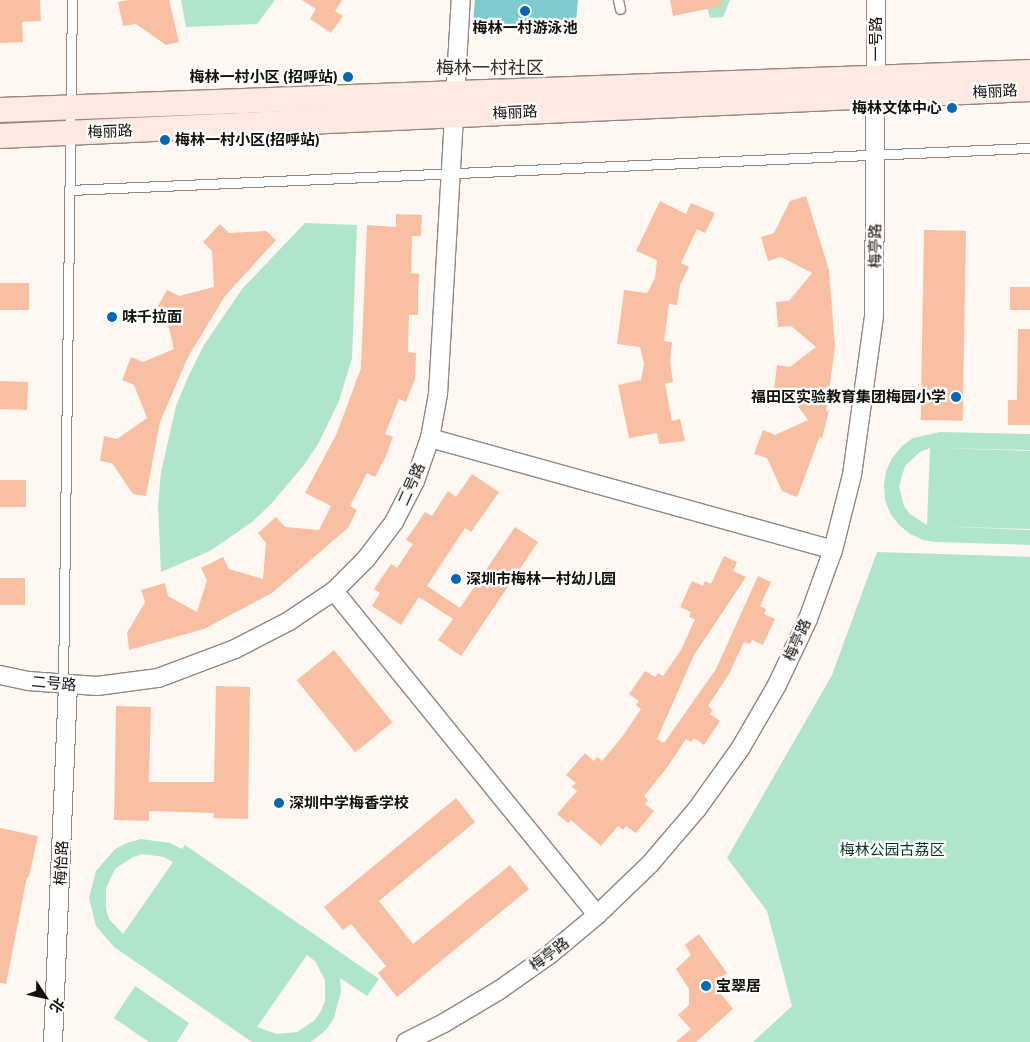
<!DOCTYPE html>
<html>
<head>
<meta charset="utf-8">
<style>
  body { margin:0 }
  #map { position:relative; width:1030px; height:1042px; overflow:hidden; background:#fff8f2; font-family:"Public Sans","Noto Sans SC",sans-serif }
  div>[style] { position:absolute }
  .green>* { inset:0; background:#afe5c8 }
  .water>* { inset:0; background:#7dcacf }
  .building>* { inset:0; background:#f8bfa2; transform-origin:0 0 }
  .roads { filter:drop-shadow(1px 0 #91877e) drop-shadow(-1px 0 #91877e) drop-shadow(0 1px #91877e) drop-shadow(0 -1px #91877e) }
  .lane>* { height:9px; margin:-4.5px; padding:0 4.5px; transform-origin:4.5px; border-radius:4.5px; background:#fff }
  .street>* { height:18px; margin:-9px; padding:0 9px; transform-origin:9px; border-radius:9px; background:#fff }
  .secondary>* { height:24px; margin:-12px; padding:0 12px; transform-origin:12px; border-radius:12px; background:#feeae3 }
  .dots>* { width:14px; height:14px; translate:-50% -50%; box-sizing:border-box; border:2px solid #fff; border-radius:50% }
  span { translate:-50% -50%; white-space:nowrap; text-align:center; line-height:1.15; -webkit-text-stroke:4.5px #fff; paint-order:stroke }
  .poi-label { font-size:15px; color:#13100c; font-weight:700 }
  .right { translate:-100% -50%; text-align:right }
  .left { translate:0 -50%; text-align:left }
  .street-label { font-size:15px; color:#13100c }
  .park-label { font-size:15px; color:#043722 }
  .quarter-label { font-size:18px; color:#332b23 }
  .north { position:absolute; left:20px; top:972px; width:50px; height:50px; -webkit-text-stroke:4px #fff; paint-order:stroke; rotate:125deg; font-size:14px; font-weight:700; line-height:20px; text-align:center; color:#13100c }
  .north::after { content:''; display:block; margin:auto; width:18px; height:22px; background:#13100c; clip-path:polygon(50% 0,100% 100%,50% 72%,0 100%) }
</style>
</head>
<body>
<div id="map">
  <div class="green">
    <div style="clip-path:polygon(181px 0,275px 0,257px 24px,186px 27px)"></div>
    <div style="clip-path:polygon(705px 0,730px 0,723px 17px,710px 18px)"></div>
    <div style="clip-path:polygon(305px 223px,357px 225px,352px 358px,339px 401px,318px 444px,304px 465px,271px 504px,252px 522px,210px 551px,161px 572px,158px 505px,161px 472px,176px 406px,189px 375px,204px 345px,242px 289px)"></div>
    <div style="clip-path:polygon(evenodd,940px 432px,1030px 434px,1030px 450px,935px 448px,1030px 451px,1030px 529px,933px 526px,1030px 530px,1030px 545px,936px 542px,923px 540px,910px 534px,899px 525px,890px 513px,885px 500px,884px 485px,886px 471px,892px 458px,902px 446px,913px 438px,940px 432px,930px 448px,927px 525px,910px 514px,904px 506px,899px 486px,905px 466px,920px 452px,930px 448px)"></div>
    <div style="clip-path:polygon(877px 552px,1030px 557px,1030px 1042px,753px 1042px,792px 1006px,767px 911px,727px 858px,832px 675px)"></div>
    <div style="clip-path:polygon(evenodd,141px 839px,170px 843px,182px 849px,185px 845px,379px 979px,367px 996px,340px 978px,341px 991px,334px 1018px,326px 1030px,311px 1042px,253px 1042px,249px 1040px,114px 947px,96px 926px,89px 898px,96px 871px,115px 849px,127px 843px,141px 839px,143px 854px,164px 857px,173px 862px,123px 934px,109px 919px,106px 909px,106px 888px,115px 869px,133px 857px,143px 854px,141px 839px,307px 955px,315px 961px,325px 980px,325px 1001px,321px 1011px,315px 1020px,297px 1032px,277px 1034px,257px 1027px,307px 955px)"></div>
    <div style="clip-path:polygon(135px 986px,189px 1023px,177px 1042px,149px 1042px,114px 1018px)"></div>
  </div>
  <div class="water">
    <div style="clip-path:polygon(475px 0,578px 0,575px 30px,473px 22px)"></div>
  </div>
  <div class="building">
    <div style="clip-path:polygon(0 0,40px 0,41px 21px,22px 22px,23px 42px,0 43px)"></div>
    <div style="clip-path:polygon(129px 0,169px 0,179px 42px,166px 45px,136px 24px,123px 26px,118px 2px)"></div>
    <div style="clip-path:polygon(302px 0,342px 0,335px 11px,343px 16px,331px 33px,310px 19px,316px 9px)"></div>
    <div style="clip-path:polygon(670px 0,721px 0,722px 6px,673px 16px)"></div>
    <div style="clip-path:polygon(806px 196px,829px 270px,835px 347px,826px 412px,829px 410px,822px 439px,820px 436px,797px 497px,782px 491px,767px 458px,754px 454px,763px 430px,775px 435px,808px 420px,787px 391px,774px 390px,777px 365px,790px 367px,816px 347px,791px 326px,778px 327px,776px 302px,789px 301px,812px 273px,781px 257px,768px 261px,761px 237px,774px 233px,790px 201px)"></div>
    <div style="clip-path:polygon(660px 201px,686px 214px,691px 203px,715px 213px,705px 233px,697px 229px,681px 263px,689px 267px,680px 285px,677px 305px,669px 304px,664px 341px,672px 342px,670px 362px,673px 382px,665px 384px,672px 421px,680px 419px,685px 441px,659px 444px,657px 433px,629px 438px,618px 385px,641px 380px,644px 364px,640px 347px,617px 344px,624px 290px,647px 293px,655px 278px,657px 260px,636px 251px)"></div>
    <div style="clip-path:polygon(396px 214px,422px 215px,421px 236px,412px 236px,411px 273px,419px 274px,418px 294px,418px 315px,409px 315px,408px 352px,416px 353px,415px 379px,406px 402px,399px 399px,385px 434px,393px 437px,385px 458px,375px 477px,367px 473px,350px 506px,357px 510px,348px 528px,272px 593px,204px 629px,129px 650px,127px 633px,145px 602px,141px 590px,165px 583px,168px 596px,197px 612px,207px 580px,201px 568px,223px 557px,229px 569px,263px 579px,266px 543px,258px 533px,276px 517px,285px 527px,319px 530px,331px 506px,305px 493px,337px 433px,361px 368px,367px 225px,396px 227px)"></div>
    <div style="clip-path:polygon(220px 224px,229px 233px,266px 231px,276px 240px,225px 296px,188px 357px,160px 422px,146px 496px,133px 494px,112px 463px,100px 461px,104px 436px,117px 439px,147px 418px,134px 385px,122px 380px,131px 357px,143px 362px,174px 349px,166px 317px,155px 311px,167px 290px,179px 296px,214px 287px,212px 251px,203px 242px)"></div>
    <div style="left:924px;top:230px;width:42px;height:190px;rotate:1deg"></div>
    <div style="left:0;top:283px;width:29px;height:27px"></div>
    <div style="left:1010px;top:287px;width:20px;height:23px"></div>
    <div style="clip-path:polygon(1018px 329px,1030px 329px,1030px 425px,1008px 425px,1008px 400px,1017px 400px)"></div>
    <div style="left:0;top:381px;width:28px;height:28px;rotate:2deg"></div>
    <div style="clip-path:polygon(472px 474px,499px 492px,471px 532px,465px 528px,427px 586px,460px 608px,515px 527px,538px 542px,461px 656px,438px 640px,453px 619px,419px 597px,401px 625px,372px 606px,380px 593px,374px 589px,391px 564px,397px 568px,413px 544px,406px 540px,425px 512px,432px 516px,448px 491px,456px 497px)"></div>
    <div style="left:0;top:480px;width:26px;height:27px"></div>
    <div style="clip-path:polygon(724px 556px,737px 562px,733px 571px,746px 577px,694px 655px,657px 739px,664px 743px,716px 669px,758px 576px,771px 582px,760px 606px,766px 609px,764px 614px,775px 619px,763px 645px,752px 640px,750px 644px,744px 642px,729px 674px,708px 706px,713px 710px,710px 714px,720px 721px,704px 745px,694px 738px,691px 742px,686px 739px,666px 769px,644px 796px,648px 800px,645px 804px,654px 811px,636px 833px,626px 826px,623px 830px,618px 826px,601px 846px,571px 820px,568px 823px,557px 814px,577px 791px,572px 787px,576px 783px,566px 775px,585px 753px,594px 761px,597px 757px,602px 761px,622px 737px,641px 709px,636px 705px,639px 701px,629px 694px,645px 671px,655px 677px,658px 673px,663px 676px,681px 650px,695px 619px,689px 617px,691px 612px,680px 607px,692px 581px,703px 586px,705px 581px,711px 584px)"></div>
    <div style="left:0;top:578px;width:25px;height:27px"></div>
    <div style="left:334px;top:650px;width:93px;height:48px;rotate:51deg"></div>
    <div style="clip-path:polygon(216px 686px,250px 687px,248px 819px,213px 818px,214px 813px,149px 811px,149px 821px,114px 820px,116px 706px,151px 707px,149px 782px,214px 782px)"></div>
    <div style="clip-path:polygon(456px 798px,475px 822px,379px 901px,413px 944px,510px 865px,529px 889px,397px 997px,378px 973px,386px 966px,351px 924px,343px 930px,324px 907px)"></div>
    <div style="clip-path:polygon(0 828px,38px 836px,29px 877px,27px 877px,6px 984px,0 983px)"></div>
    <div style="clip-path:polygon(699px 934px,727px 973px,723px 976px,728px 983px,719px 991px,733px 1009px,696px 1042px,676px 1042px,691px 1029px,678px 1015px,689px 1005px,689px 989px,676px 969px,691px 955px,685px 945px)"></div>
  </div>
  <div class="roads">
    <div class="lane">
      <div style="left:618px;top:0;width:9px;rotate:77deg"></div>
      <div style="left:70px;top:190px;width:961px;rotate:-2.51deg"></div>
      <div style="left:63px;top:684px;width:684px;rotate:-89.25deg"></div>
    </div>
    <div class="street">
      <div style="left:430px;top:438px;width:418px;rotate:15.5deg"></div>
      <div style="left:334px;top:591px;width:417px;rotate:50.9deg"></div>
      <div style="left:0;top:675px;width:29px;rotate:12deg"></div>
      <div style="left:28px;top:681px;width:69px;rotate:4.1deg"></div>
      <div style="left:97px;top:686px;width:62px;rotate:-7.5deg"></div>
      <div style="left:158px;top:678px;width:82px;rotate:-20.6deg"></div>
      <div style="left:235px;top:649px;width:61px;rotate:-27.4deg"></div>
      <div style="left:289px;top:621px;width:54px;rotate:-33.7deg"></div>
      <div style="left:334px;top:591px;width:45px;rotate:-45deg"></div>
      <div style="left:366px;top:559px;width:46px;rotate:-52.9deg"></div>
      <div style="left:394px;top:522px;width:46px;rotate:-62.9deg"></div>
      <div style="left:415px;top:481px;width:46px;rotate:-70.8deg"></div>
      <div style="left:430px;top:438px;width:45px;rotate:-79.7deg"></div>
      <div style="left:438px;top:394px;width:395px;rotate:-86.7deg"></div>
      <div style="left:53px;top:1042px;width:358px;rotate:-87.6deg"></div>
      <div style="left:406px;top:1042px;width:42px;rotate:-26.6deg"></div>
      <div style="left:444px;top:1023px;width:63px;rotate:-30.7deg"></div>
      <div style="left:498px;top:991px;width:62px;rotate:-35.2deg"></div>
      <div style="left:549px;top:955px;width:62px;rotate:-39.8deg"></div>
      <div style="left:597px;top:915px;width:74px;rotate:-43.9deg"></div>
      <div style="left:650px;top:864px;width:72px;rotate:-49.5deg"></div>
      <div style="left:697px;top:809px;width:74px;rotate:-54.4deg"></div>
      <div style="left:740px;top:749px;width:74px;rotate:-60deg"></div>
      <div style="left:777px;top:685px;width:73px;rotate:-64.8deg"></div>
      <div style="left:808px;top:619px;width:73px;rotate:-70.1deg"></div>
      <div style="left:833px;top:550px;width:77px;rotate:-75.8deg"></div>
      <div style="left:852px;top:475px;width:161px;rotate:-82.1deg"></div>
      <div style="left:874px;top:316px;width:316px;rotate:-89.6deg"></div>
    </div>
    <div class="secondary">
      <div style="left:0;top:110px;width:1031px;rotate:-2.11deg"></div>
      <div style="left:0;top:136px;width:1031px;rotate:-2.61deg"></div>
    </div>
  </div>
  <div class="dots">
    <div style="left:525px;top:11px;background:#0367b3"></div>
    <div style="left:348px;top:77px;background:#0367b3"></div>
    <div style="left:952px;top:108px;background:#0367b3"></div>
    <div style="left:165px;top:140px;background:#0367b3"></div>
    <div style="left:112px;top:317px;background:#0367b3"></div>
    <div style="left:956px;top:397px;background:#0367b3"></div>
    <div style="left:456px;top:579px;background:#0367b3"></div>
    <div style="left:279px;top:803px;background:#0367b3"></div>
    <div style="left:706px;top:986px;background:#0367b3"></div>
  </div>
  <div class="poi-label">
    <span style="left:525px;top:28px">梅林一村游泳池</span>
    <span class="right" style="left:338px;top:77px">梅林一村小区 (招呼站)</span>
    <span class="right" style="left:942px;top:108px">梅林文体中心</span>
    <span class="left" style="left:175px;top:140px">梅林一村小区(招呼站)</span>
    <span class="left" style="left:122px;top:317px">味千拉面</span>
    <span class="right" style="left:946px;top:397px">福田区实验教育集团梅园小学</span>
    <span class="left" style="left:466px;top:579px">深圳市梅林一村幼儿园</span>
    <span class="left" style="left:289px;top:803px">深圳中学梅香学校</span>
    <span class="left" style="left:716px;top:986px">宝翠居</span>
  </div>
  <div class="street-label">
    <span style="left:876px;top:39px;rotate:-90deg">一号路</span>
    <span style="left:995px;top:91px;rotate:-3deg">梅丽路</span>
    <span style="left:515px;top:112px;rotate:-3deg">梅丽路</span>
    <span style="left:110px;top:131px;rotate:-2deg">梅丽路</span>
    <span style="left:875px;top:246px;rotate:-90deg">梅亭路</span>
    <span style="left:411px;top:484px;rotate:-66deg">二号路</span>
    <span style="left:797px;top:640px;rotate:-66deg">梅亭路</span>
    <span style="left:54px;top:683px;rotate:5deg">二号路</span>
    <span style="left:61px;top:863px;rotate:-87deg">梅怡路</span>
    <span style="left:549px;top:954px;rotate:-37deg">梅亭路</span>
  </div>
  <div class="park-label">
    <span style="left:892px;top:850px">梅林公园古荔区</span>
  </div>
  <div class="quarter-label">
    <span style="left:490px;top:68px">梅林一村社区</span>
  </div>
  <div class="north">北</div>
</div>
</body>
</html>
